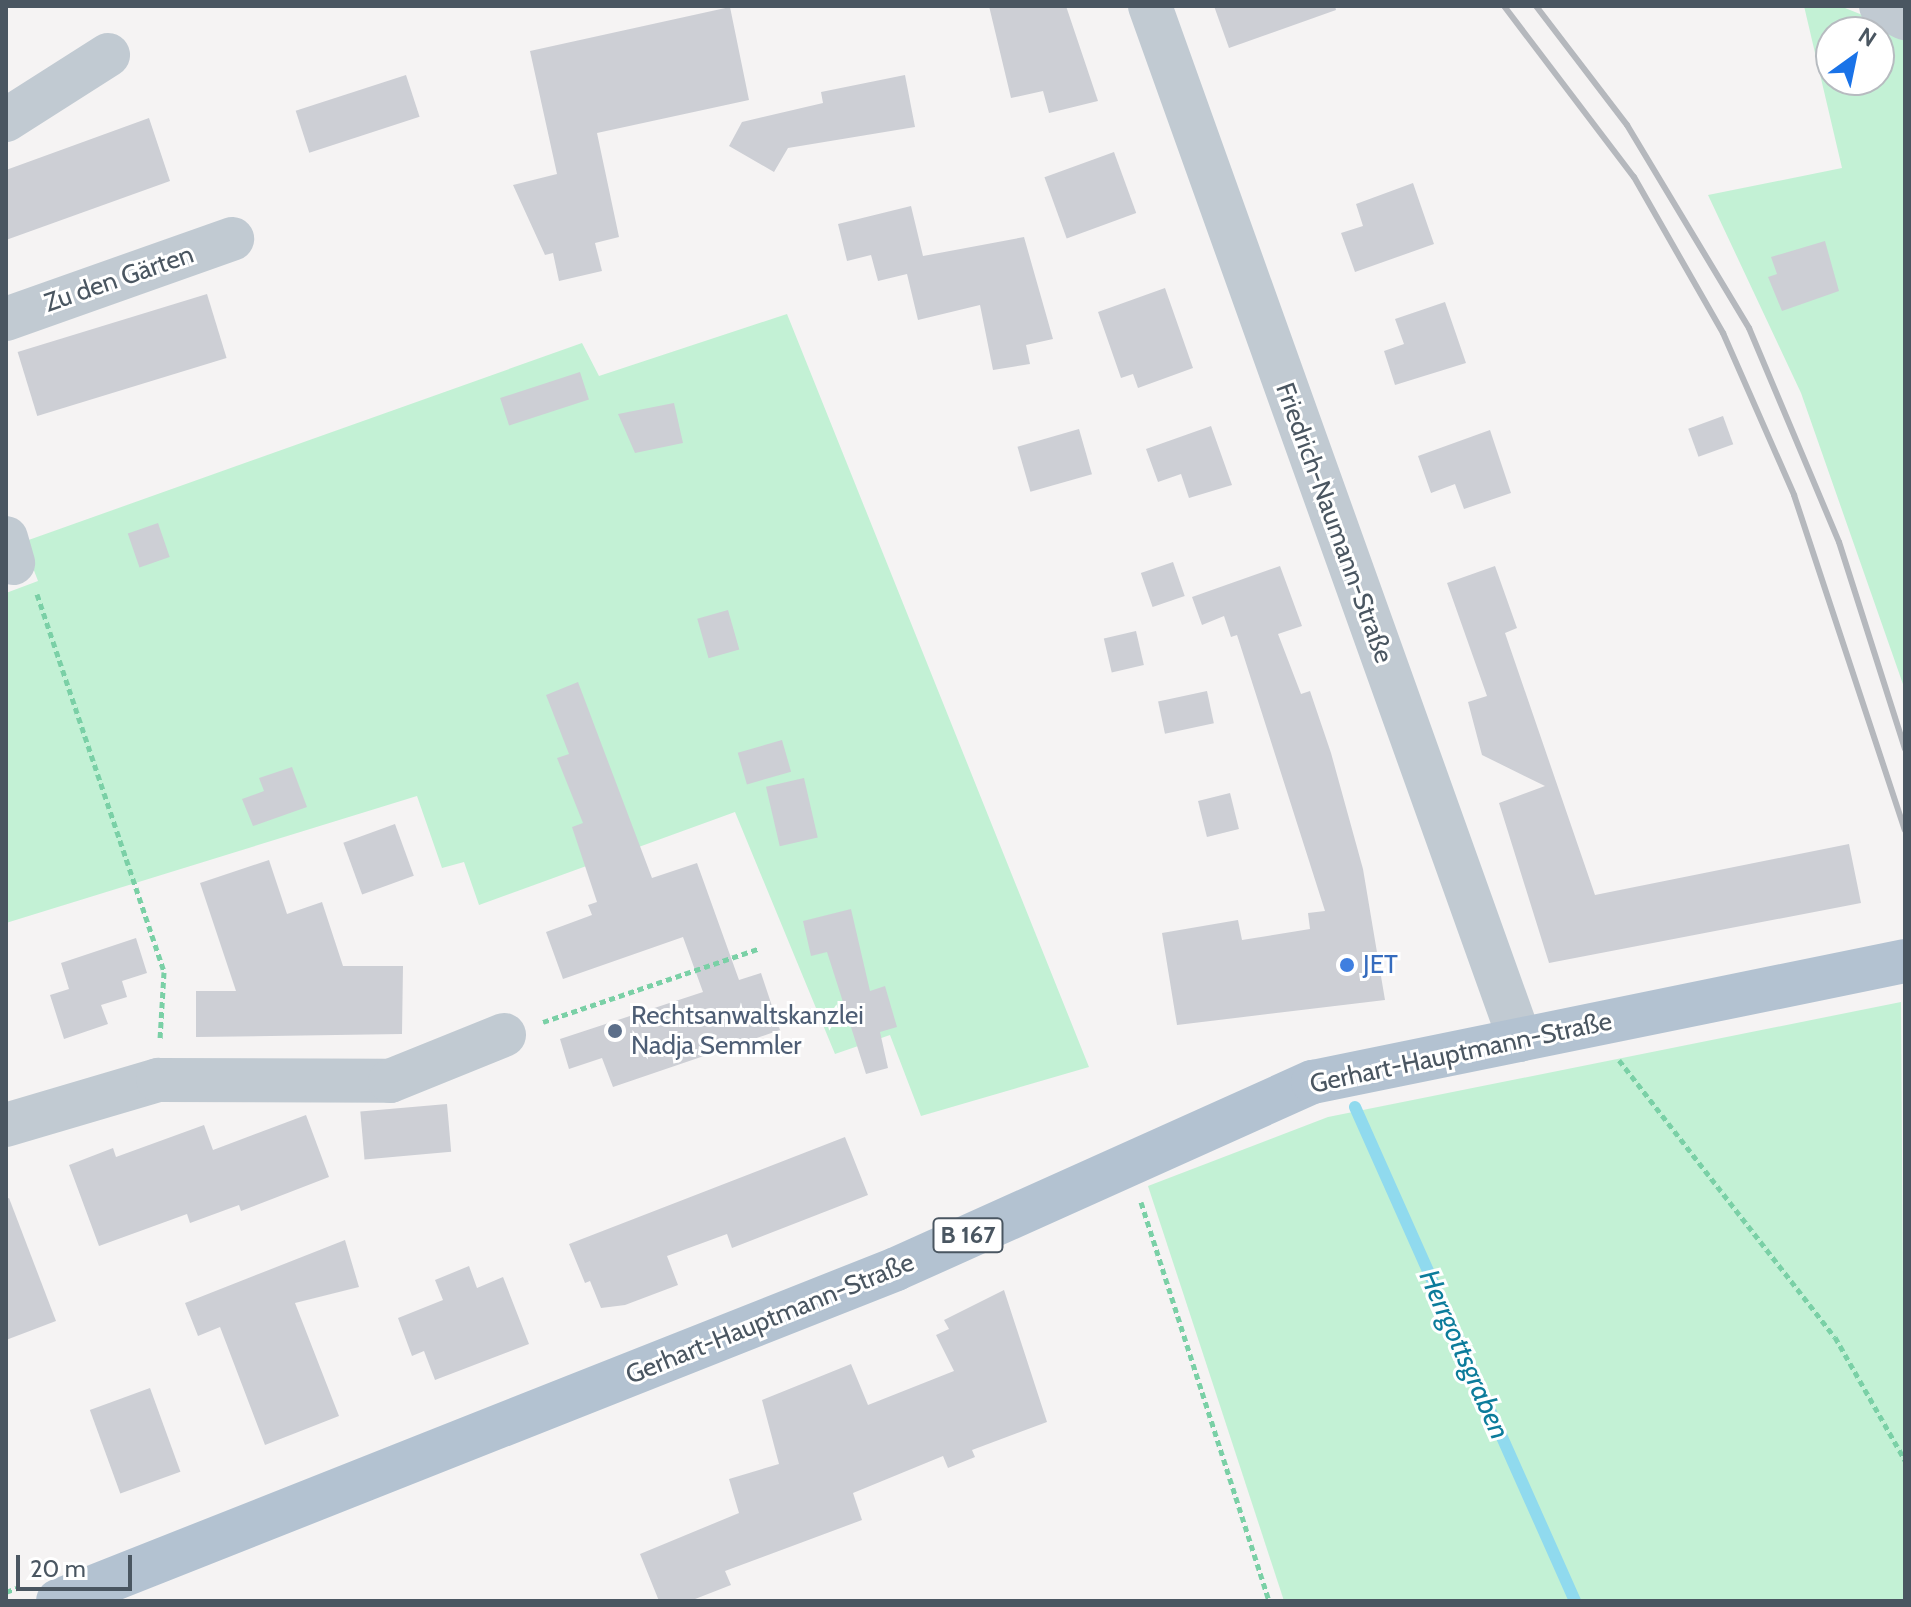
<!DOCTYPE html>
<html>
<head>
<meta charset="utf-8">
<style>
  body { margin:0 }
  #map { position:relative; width:1911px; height:1607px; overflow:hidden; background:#f5f3f3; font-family:Cabin,sans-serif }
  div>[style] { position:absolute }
  .green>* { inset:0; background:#c3f1d5 }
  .stream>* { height:12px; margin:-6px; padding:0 6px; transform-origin:6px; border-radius:6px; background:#90daee }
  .building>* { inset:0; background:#cdcfd5; transform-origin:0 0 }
  .path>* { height:5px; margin-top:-2.5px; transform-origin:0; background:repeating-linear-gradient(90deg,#7ad0a6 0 6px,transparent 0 10px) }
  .minor>* { height:44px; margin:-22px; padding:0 22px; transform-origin:22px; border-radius:22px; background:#c1cad2 }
  .primary>* { height:44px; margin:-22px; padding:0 22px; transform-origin:22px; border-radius:22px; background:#b3c2d1 }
  .rail>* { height:6px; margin:-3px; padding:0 3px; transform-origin:3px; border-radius:3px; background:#b5b8bd }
  .dots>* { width:22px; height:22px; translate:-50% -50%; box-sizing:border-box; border:4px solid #fff; border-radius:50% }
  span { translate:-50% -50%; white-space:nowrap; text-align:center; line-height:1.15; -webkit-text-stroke:6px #fff; paint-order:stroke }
  .shield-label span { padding:2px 6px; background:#fff; border:2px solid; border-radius:6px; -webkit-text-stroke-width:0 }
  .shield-label { font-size:24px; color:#4a5661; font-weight:700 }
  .street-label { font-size:26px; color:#4a5661 }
  .shop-label { font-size:26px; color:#366cbe }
  .left { translate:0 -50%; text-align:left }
  .service-label { font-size:26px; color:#4e5e75 }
  .water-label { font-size:28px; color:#0c7c9b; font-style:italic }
  .frame { position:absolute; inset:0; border:8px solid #4a5661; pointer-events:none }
  .north { position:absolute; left:1815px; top:16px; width:80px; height:80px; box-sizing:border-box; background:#fff; border:2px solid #b7bbc0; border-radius:50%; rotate:33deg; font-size:22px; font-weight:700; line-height:32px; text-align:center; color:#4a5661 }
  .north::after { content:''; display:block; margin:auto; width:28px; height:36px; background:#1a73e8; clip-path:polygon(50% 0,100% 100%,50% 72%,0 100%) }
  .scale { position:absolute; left:16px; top:1555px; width:116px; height:36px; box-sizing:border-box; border:4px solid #4a5661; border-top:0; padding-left:10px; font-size:24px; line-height:28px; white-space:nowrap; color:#4a5661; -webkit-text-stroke:6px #fff; paint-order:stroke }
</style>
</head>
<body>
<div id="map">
  <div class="green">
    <div style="clip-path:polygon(evenodd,1804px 6px,1840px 6px,1905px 32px,1905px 690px,1801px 393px,1708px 195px,1842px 168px,1804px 6px,1831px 32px,1879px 32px,1879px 80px,1831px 80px,1831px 32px)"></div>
    <div style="clip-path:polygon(787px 314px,1089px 1067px,921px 1116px,890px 1035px,835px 1054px,735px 812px,479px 905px,464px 862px,442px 868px,417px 796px,6px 923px,6px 593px,38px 581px,23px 542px,582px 343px,599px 376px)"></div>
    <div style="clip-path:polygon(1901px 1002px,1905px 1601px,1284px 1601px,1148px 1186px,1328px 1117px)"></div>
  </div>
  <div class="stream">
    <div style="left:1355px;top:1107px;width:541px;rotate:65.99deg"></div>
  </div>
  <div class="building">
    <div style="clip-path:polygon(989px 6px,1066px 6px,1098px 101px,1049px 113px,1043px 91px,1011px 98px)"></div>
    <div style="clip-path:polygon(1214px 6px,1335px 6px,1336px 10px,1229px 48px)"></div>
    <div style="clip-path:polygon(730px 7px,749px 100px,597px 133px,619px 237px,595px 243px,602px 271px,559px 281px,553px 253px,545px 255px,513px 185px,557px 174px,530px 51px)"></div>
    <div style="left:406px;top:75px;width:44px;height:116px;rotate:72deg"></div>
    <div style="clip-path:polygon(905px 75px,915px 127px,788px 148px,774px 172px,729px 146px,742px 122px,823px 103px,821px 92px)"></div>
    <div style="clip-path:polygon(149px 118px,170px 181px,6px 240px,6px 170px)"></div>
    <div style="left:1114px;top:152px;width:65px;height:74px;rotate:70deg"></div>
    <div style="clip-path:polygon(1413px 183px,1434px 244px,1355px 272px,1341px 233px,1363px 226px,1356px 204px)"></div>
    <div style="clip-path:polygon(911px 206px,923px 256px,1024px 237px,1053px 339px,1026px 345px,1030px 364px,993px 370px,980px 305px,918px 320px,907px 274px,878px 281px,871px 255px,847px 261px,838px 224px)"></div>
    <div style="clip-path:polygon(1825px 241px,1839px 291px,1782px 311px,1768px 277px,1777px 274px,1771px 257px)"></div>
    <div style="clip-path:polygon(1165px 288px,1193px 368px,1138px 388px,1133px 374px,1121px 378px,1098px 312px)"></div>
    <div style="left:207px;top:294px;width:67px;height:198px;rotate:73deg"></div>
    <div style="clip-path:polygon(1445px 302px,1466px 363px,1395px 385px,1384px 351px,1404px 344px,1395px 319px)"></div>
    <div style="left:580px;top:372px;width:29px;height:84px;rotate:72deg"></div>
    <div style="clip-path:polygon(674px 403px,683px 443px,635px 453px,618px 414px)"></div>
    <div style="left:1723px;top:416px;width:30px;height:37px;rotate:70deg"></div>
    <div style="clip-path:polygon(1211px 426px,1232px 485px,1189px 498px,1181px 474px,1158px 482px,1146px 449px)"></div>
    <div style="left:1079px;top:429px;width:47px;height:64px;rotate:74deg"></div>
    <div style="clip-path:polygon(1490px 430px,1511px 493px,1464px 509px,1455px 484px,1431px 493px,1418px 456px)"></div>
    <div style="left:158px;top:523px;width:36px;height:32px;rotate:71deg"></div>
    <div style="left:1173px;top:562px;width:36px;height:34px;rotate:71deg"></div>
    <div style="clip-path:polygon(1280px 566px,1302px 626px,1278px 634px,1301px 694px,1310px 691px,1331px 753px,1363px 869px,1385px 1000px,1177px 1025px,1162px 933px,1238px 920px,1242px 940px,1310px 929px,1308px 913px,1325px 911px,1237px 635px,1231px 637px,1224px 616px,1202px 625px,1192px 597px)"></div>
    <div style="clip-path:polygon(1495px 566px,1517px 628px,1505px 633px,1595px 895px,1849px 844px,1861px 903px,1549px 963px,1499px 803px,1545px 786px,1482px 755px,1468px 702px,1487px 696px,1447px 583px)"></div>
    <div style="left:728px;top:610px;width:41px;height:32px;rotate:74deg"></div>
    <div style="left:1136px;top:631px;width:35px;height:33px;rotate:77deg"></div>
    <div style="clip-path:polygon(578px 682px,652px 878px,697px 863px,739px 980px,761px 973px,780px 1030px,613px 1087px,602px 1058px,569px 1069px,560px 1039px,703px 992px,683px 937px,563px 979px,546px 932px,592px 915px,588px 905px,597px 902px,572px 827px,583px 823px,557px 758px,569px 754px,546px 695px)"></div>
    <div style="left:1207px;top:691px;width:33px;height:50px;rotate:78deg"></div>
    <div style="left:782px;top:740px;width:33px;height:46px;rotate:74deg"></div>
    <div style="clip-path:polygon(292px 767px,307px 807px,253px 826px,242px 799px,264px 791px,259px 778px)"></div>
    <div style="left:804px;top:778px;width:61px;height:39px;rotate:77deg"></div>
    <div style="left:1230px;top:793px;width:37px;height:33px;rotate:76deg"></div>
    <div style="left:395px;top:824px;width:55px;height:55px;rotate:70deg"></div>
    <div style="clip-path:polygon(269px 860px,287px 914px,322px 902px,343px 966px,403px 966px,402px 1034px,196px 1037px,196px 991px,236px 991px,200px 883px)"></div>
    <div style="clip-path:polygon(851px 909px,870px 991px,885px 986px,897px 1027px,880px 1032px,888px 1068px,866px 1074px,827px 952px,811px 956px,803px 921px)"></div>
    <div style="clip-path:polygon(136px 938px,147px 973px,122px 981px,127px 997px,101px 1005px,108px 1024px,64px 1039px,50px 995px,69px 989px,61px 963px)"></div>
    <div style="left:447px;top:1104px;width:48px;height:87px;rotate:85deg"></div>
    <div style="clip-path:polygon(306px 1115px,329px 1177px,241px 1211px,239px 1205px,190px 1223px,187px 1214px,99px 1246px,69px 1165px,113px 1148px,116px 1157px,204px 1125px,213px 1150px)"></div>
    <div style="clip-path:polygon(845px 1137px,868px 1195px,732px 1248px,727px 1234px,667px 1256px,678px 1285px,625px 1305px,601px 1308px,590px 1281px,585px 1283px,569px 1244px)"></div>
    <div style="clip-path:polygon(9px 1198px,56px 1321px,6px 1340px,6px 1199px)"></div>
    <div style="clip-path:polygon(345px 1240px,359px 1287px,295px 1303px,339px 1416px,265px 1445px,220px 1327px,198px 1336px,185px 1303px)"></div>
    <div style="clip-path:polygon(469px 1266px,477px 1288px,503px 1277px,529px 1344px,435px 1380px,424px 1351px,412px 1356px,398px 1318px,443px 1300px,435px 1280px)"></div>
    <div style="clip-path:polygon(1004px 1290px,1047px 1422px,972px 1450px,975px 1457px,948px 1468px,943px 1456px,853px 1493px,862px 1520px,725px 1571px,731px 1585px,690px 1601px,659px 1601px,640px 1554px,739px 1513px,729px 1479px,779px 1464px,762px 1400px,851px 1364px,868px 1405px,954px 1371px,936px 1335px,949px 1329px,944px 1320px)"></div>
    <div style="left:150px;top:1388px;width:89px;height:64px;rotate:70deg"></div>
  </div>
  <div class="path">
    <div style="left:37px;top:594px;width:399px;rotate:71.4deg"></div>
    <div style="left:164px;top:972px;width:67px;rotate:93.4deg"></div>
    <div style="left:543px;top:1022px;width:227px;rotate:-18.8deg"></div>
    <div style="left:1619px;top:1060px;width:351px;rotate:52.1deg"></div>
    <div style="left:1835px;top:1337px;width:142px;rotate:60.4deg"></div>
    <div style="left:1141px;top:1202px;width:419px;rotate:72.2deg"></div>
    <div style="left:6px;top:1592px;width:15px;rotate:-20deg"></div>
  </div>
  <div class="minor">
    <div style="left:1150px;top:6px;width:1098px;rotate:70.31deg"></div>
    <div style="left:1881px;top:6px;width:27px;rotate:27deg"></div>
    <div style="left:6px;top:120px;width:121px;rotate:-32.5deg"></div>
    <div style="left:6px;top:319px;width:240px;rotate:-19.5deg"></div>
    <div style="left:6px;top:538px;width:26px;rotate:74deg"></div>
    <div style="left:6px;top:1125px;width:159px;rotate:-16.5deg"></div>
    <div style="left:158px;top:1080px;width:232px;rotate:0.2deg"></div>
    <div style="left:390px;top:1081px;width:123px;rotate:-22deg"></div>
  </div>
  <div class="primary">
    <div style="left:58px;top:1601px;width:901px;rotate:-21.61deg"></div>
    <div style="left:896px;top:1269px;width:457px;rotate:-24.2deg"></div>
    <div style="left:1313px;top:1082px;width:604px;rotate:-11.55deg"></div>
  </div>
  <div class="rail">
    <div style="left:1504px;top:6px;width:215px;rotate:52.8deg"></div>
    <div style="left:1634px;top:177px;width:180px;rotate:60.3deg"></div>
    <div style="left:1723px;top:333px;width:177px;rotate:66.3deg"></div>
    <div style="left:1794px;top:495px;width:353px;rotate:71.7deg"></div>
    <div style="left:1536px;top:6px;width:150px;rotate:52.6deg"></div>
    <div style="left:1627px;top:125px;width:237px;rotate:59deg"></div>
    <div style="left:1749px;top:328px;width:232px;rotate:67.2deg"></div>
    <div style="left:1839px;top:542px;width:217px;rotate:72.3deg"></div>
  </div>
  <div class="dots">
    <div style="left:1347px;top:965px;background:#3f7fe0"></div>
    <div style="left:615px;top:1031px;background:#5c6f8a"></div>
  </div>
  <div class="shield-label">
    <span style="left:968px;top:1235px">B 167</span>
  </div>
  <div class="street-label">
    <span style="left:119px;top:279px;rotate:-19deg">Zu den Gärten</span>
    <span style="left:1334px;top:523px;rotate:70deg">Friedrich-Naumann-Straße</span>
    <span style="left:1461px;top:1053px;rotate:-12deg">Gerhart-Hauptmann-Straße</span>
    <span style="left:770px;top:1319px;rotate:-22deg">Gerhart-Hauptmann-Straße</span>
  </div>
  <div class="shop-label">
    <span class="left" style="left:1363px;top:965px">JET</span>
  </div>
  <div class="service-label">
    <span class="left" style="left:631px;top:1031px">Rechtsanwaltskanzlei<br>Nadja Semmler</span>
  </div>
  <div class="water-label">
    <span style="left:1465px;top:1354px;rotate:66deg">Herrgottsgraben</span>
  </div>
  <div class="frame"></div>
  <div class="north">N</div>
  <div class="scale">20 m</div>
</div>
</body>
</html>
